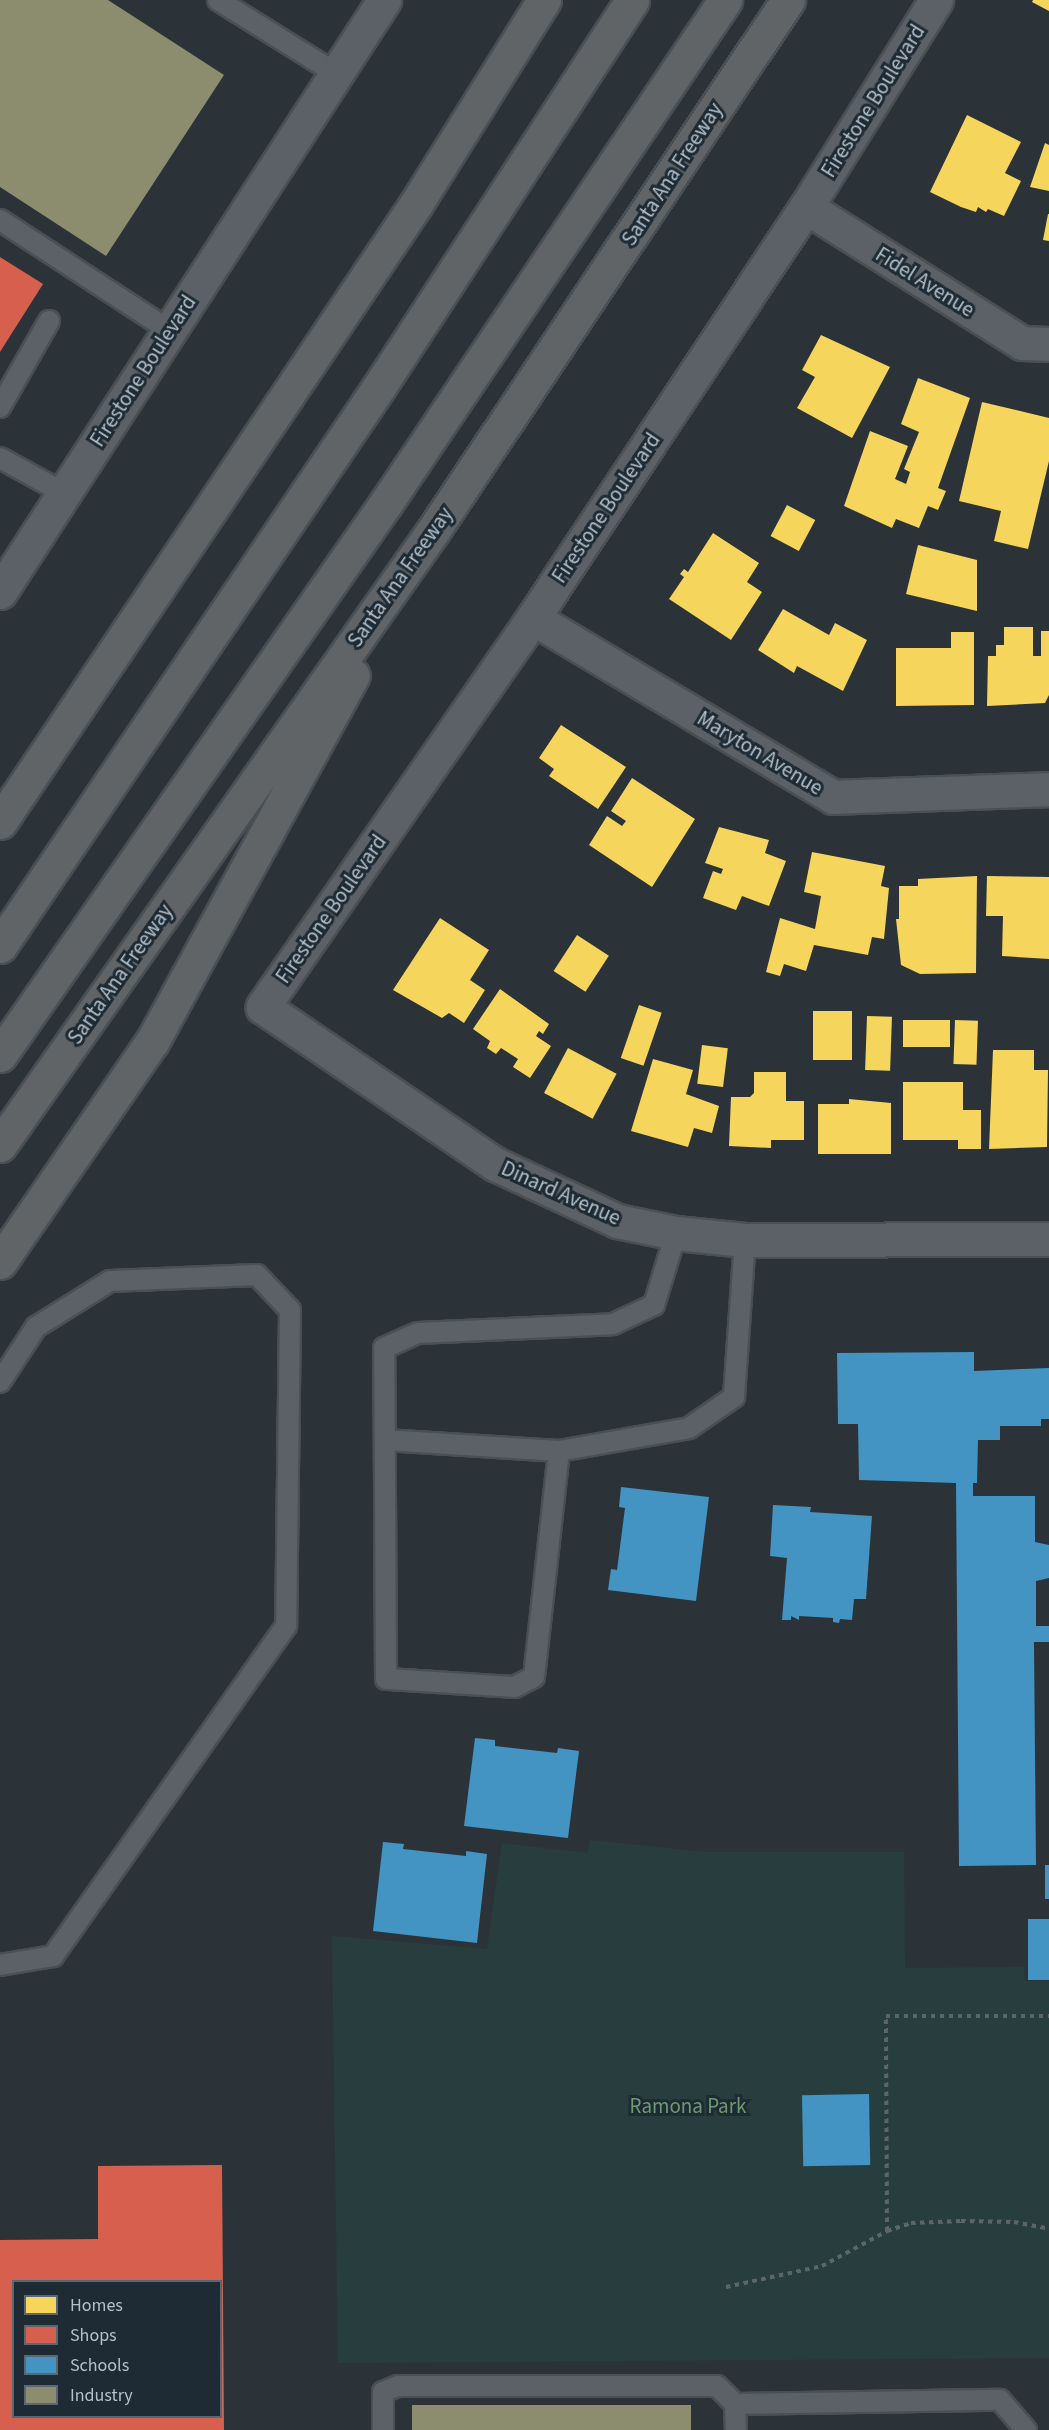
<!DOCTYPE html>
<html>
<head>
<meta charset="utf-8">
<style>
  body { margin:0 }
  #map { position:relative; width:1049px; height:2430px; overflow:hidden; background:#2b3339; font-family:"Source Sans 3",sans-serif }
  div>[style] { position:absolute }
  .green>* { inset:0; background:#283e3e }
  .homes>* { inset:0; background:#f6d55c; transform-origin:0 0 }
  .shops>* { inset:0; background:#d6604d }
  .schools>* { inset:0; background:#4393c3; transform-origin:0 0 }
  .industry>* { inset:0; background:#8c8c6e; transform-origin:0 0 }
  .path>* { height:4px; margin-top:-2px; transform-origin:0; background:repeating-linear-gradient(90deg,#5e656a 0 4.5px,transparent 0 9px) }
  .roads { filter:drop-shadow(2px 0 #494f53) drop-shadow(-2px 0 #494f53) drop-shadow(0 2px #494f53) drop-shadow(0 -2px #494f53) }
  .service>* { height:20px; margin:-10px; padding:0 10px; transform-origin:10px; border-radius:10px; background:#5b6167 }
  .minor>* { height:33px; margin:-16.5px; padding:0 16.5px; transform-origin:16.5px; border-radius:16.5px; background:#5b6167 }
  .tertiary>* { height:33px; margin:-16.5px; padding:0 16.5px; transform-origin:16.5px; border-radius:16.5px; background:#5b6167 }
  .motorway>* { height:33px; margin:-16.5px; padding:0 16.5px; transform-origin:16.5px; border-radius:16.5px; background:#606467 }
  span { translate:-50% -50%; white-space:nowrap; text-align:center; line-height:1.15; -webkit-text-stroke:6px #1e2a34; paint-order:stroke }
  .street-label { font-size:21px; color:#b5c0c9 }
  .park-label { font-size:21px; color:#6d9a71 }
  .legend { position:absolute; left:12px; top:2280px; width:210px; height:138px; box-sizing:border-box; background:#1e2a34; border:2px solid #5a6670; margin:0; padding:8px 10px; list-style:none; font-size:18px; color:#b5c0c9 }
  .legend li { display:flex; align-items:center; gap:12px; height:30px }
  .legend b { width:30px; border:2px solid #5a6670 }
</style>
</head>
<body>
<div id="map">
  <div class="green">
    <div style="clip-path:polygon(590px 1840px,705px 1852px,904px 1852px,905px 1968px,1024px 1967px,1025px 1981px,1049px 1981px,1049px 2358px,338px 2363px,332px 1936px,487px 1949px,502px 1843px,587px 1853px)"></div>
  </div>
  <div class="homes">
    <div style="clip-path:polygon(1033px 0,1049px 0,1049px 11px,1032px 2px)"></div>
    <div style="clip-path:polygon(967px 115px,1021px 142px,1005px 173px,1021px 181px,1004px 216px,988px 209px,986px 212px,978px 207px,976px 212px,961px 207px,930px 192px)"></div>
    <div style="clip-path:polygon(1045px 143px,1049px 145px,1049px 191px,1030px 187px)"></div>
    <div style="clip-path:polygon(1048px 214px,1049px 214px,1049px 241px,1043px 240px)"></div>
    <div style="clip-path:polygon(821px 335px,890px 367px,852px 438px,797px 408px,815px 377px,802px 370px)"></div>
    <div style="clip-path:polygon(918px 378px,970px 398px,938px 488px,946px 491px,938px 510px,928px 506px,919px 528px,896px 519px,892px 528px,844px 506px,870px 431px,908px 446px,895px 479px,906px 484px,910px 472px,904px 469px,919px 432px,901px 424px)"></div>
    <div style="clip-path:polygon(982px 402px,1049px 418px,1049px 461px,1028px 549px,994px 541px,1001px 511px,959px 501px)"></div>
    <div style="left:787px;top:505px;width:32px;height:35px;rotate:28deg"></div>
    <div style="clip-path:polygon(713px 533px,759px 563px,747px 582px,762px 592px,731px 640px,669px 599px,684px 577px,680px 574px,684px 569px,688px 572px)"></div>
    <div style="clip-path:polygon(918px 545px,977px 560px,977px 611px,906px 594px)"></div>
    <div style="clip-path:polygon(783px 609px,829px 635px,835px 623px,867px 640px,843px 691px,797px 666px,794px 673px,758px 650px)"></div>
    <div style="clip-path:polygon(1004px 627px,1033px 627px,1033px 656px,1041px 656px,1041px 631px,1049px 631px,1049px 695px,1045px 703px,987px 706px,988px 656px,996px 656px,996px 645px,1004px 645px)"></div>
    <div style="clip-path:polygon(951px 632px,974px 632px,974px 705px,896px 706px,896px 648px,951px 648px)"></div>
    <div style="clip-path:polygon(561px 725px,626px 767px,598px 809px,549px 776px,554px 769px,539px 758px)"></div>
    <div style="clip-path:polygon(632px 778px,695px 819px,652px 887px,589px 845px,607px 816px,622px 826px,626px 821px,611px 811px)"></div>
    <div style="clip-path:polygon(719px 827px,769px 840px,765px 853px,786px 861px,769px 906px,742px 896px,736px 910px,703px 898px,713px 871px,721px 874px,723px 869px,705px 863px)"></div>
    <div style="clip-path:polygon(812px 852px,885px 866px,881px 886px,889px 888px,884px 939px,872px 937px,868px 955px,814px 945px,806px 971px,784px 964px,780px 976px,766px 972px,780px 918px,815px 929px,821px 896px,804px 892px)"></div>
    <div style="clip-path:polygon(977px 876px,976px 973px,920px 974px,901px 965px,896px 919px,899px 919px,899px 886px,918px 886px,918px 879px)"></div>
    <div style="clip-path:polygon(987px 876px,1049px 877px,1049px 959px,1002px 956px,1003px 916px,986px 916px)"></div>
    <div style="clip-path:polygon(440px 918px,489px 950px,470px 980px,485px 990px,464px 1023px,449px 1013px,442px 1018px,393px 990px)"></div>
    <div style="left:577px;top:935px;width:38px;height:43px;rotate:33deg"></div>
    <div style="clip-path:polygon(500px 989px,549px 1024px,543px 1034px,539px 1031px,536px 1036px,551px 1046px,530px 1078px,513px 1067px,518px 1059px,501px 1048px,496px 1054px,487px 1048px,490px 1041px,473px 1029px)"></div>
    <div style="left:639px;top:1005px;width:24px;height:56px;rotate:19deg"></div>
    <div style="left:813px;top:1011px;width:39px;height:49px"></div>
    <div style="left:867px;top:1016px;width:25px;height:54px;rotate:2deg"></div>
    <div style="left:903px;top:1020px;width:47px;height:27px"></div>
    <div style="left:955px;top:1020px;width:23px;height:44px;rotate:2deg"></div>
    <div style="left:702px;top:1045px;width:26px;height:39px;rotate:7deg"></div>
    <div style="left:568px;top:1048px;width:55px;height:51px;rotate:28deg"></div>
    <div style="clip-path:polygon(993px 1050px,1034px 1050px,1034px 1070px,1048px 1070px,1047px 1147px,989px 1149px)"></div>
    <div style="clip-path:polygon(653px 1059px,693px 1070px,686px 1094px,719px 1106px,712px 1133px,694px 1128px,688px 1147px,631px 1131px)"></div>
    <div style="clip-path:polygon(754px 1072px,786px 1072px,786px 1101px,804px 1101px,804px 1140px,771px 1140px,771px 1148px,729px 1146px,731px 1097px,750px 1097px,754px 1093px)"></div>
    <div style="clip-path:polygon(903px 1082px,963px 1082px,963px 1110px,981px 1110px,981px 1149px,958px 1149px,958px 1140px,903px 1140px)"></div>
    <div style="clip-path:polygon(849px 1099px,891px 1103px,891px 1154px,818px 1154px,818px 1104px,849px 1104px)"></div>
  </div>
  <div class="shops">
    <div style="clip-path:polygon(0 257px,43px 284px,0 352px)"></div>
    <div style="clip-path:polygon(evenodd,222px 2165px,224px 2430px,0 2430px,0 2240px,98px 2239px,98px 2166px,222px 2165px,14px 2282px,220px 2282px,220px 2416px,14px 2416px,14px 2282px)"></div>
  </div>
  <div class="schools">
    <div style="clip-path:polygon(974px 1352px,974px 1371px,1049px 1368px,1049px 1419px,1041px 1419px,1041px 1426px,1000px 1426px,1000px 1440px,978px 1440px,977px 1483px,973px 1483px,973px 1496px,1035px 1496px,1035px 1542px,1049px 1545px,1049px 1578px,1036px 1581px,1036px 1626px,1049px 1626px,1049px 1642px,1034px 1642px,1036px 1865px,959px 1866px,956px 1483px,859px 1480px,858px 1424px,838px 1424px,837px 1353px)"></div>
    <div style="clip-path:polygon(621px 1487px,709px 1497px,696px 1601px,608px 1590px,611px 1569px,617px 1570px,625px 1508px,619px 1507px)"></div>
    <div style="clip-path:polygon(773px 1505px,811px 1507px,810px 1512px,872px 1516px,866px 1599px,854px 1599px,852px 1620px,840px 1619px,839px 1623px,833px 1622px,833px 1618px,799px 1616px,799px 1620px,791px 1616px,791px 1620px,782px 1620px,787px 1558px,770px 1556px)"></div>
    <div style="clip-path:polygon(475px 1738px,495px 1740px,495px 1746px,557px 1753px,558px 1748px,579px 1751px,568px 1838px,464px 1826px)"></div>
    <div style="clip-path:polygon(383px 1842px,404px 1844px,403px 1849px,466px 1856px,466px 1851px,487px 1854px,477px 1943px,373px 1931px)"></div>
    <div style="left:1045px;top:1865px;width:4px;height:34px"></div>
    <div style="left:1028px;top:1919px;width:21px;height:61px"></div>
    <div style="left:869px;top:2094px;width:71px;height:67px;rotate:89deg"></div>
  </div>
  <div class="industry">
    <div style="clip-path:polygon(0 0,108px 0,224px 75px,106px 256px,0 187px)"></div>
    <div style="left:691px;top:2405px;width:25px;height:279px;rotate:90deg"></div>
  </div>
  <div class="path">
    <div style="left:887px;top:2231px;width:25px;rotate:-18deg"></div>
    <div style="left:911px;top:2223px;width:50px;rotate:-2.3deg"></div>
    <div style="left:961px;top:2221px;width:53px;rotate:1.1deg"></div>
    <div style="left:1014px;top:2222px;width:36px;rotate:11deg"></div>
    <div style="left:726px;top:2287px;width:98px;rotate:-12.3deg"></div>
    <div style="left:822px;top:2266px;width:74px;rotate:-28.3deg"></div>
    <div style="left:887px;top:2231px;width:215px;rotate:-90.3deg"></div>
    <div style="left:886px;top:2016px;width:163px"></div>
  </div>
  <div class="roads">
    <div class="service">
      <div style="left:218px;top:0;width:140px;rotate:31.9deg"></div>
      <div style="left:0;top:220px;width:203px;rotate:33.1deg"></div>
      <div style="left:0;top:407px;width:99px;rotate:-60.3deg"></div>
      <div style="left:0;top:458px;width:73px;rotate:28.7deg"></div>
      <div style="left:0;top:1382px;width:66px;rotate:-56.8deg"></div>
      <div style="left:36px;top:1327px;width:87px;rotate:-31.9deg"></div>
      <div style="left:110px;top:1281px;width:147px;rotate:-2.3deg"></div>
      <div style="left:257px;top:1275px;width:48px;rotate:46.7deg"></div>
      <div style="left:290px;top:1310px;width:316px;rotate:90.7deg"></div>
      <div style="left:286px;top:1626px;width:404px;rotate:125.2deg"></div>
      <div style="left:53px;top:1956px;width:54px;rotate:170.4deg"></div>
      <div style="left:385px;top:1440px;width:174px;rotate:3.6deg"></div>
      <div style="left:559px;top:1451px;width:132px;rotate:-10deg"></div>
      <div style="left:689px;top:1428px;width:55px;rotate:-34.6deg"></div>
      <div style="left:734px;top:1397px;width:157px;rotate:-86deg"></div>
      <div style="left:559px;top:1451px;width:227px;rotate:96.3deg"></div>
      <div style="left:534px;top:1677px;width:22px;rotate:153deg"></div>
      <div style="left:514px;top:1687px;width:128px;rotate:-176.4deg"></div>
      <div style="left:386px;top:1679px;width:331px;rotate:-90.3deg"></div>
      <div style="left:384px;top:1348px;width:37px;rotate:-24deg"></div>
      <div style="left:418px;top:1333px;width:195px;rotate:-2.6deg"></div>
      <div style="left:613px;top:1324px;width:45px;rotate:-24.9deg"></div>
      <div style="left:654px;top:1305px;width:75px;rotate:-73deg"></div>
      <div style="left:735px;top:2404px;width:265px;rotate:-0.9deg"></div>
      <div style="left:1000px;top:2400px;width:40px;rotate:49deg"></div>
      <div style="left:383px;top:2430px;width:38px;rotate:-90deg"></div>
      <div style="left:383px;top:2392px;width:16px;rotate:-22deg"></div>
      <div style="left:398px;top:2386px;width:319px"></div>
      <div style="left:717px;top:2386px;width:25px;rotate:45deg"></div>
      <div style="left:735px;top:2404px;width:26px;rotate:88deg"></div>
    </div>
    <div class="minor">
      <div style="left:936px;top:0;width:244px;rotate:122.1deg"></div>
      <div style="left:806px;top:207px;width:493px;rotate:123.6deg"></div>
      <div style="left:533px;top:618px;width:474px;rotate:124.8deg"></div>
      <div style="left:263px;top:1007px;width:280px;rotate:34.1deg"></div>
      <div style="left:495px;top:1164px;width:135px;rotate:25deg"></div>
      <div style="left:617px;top:1221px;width:60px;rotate:11.5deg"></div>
      <div style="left:676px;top:1233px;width:69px;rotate:5.8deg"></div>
      <div style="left:745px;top:1240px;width:304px;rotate:-0.2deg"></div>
      <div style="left:806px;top:207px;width:255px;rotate:32.2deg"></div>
      <div style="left:1022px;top:343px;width:27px;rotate:2deg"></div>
      <div style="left:533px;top:618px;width:349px;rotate:30.8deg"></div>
      <div style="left:833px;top:797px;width:216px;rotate:-2.1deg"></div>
    </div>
    <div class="tertiary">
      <div style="left:0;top:592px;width:706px;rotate:-57.03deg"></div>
    </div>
    <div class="motorway">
      <div style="left:0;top:822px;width:745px;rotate:-56.05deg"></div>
      <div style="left:416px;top:204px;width:241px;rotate:-57.9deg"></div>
      <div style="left:0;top:946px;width:675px;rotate:-55.86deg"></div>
      <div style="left:379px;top:387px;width:462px;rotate:-56.8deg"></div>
      <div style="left:0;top:1055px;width:674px;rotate:-55.04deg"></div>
      <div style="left:386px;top:503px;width:607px;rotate:-56.02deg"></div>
      <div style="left:0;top:1145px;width:751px;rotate:-54.81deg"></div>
      <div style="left:433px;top:531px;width:639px;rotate:-56.24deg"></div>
      <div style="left:0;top:1262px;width:267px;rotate:-55.4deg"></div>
      <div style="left:152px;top:1042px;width:418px;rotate:-61.3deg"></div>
    </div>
  </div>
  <div class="street-label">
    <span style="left:873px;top:101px;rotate:-58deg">Firestone Boulevard</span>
    <span style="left:672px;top:174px;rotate:-57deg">Santa Ana Freeway</span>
    <span style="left:925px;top:282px;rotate:32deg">Fidel Avenue</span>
    <span style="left:143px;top:371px;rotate:-57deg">Firestone Boulevard</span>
    <span style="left:606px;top:508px;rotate:-56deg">Firestone Boulevard</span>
    <span style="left:400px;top:577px;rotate:-55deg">Santa Ana Freeway</span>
    <span style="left:760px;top:753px;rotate:31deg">Maryton Avenue</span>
    <span style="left:331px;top:909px;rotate:-55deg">Firestone Boulevard</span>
    <span style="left:120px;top:974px;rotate:-55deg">Santa Ana Freeway</span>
    <span style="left:561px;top:1193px;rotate:24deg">Dinard Avenue</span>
  </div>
  <div class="park-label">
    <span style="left:688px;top:2106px">Ramona Park</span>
  </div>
  <ul class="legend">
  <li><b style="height:16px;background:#f6d55c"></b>Homes</li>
  <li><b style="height:16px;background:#d6604d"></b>Shops</li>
  <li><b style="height:16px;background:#4393c3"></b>Schools</li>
  <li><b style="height:16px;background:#8c8c6e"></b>Industry</li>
  </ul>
</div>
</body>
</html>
